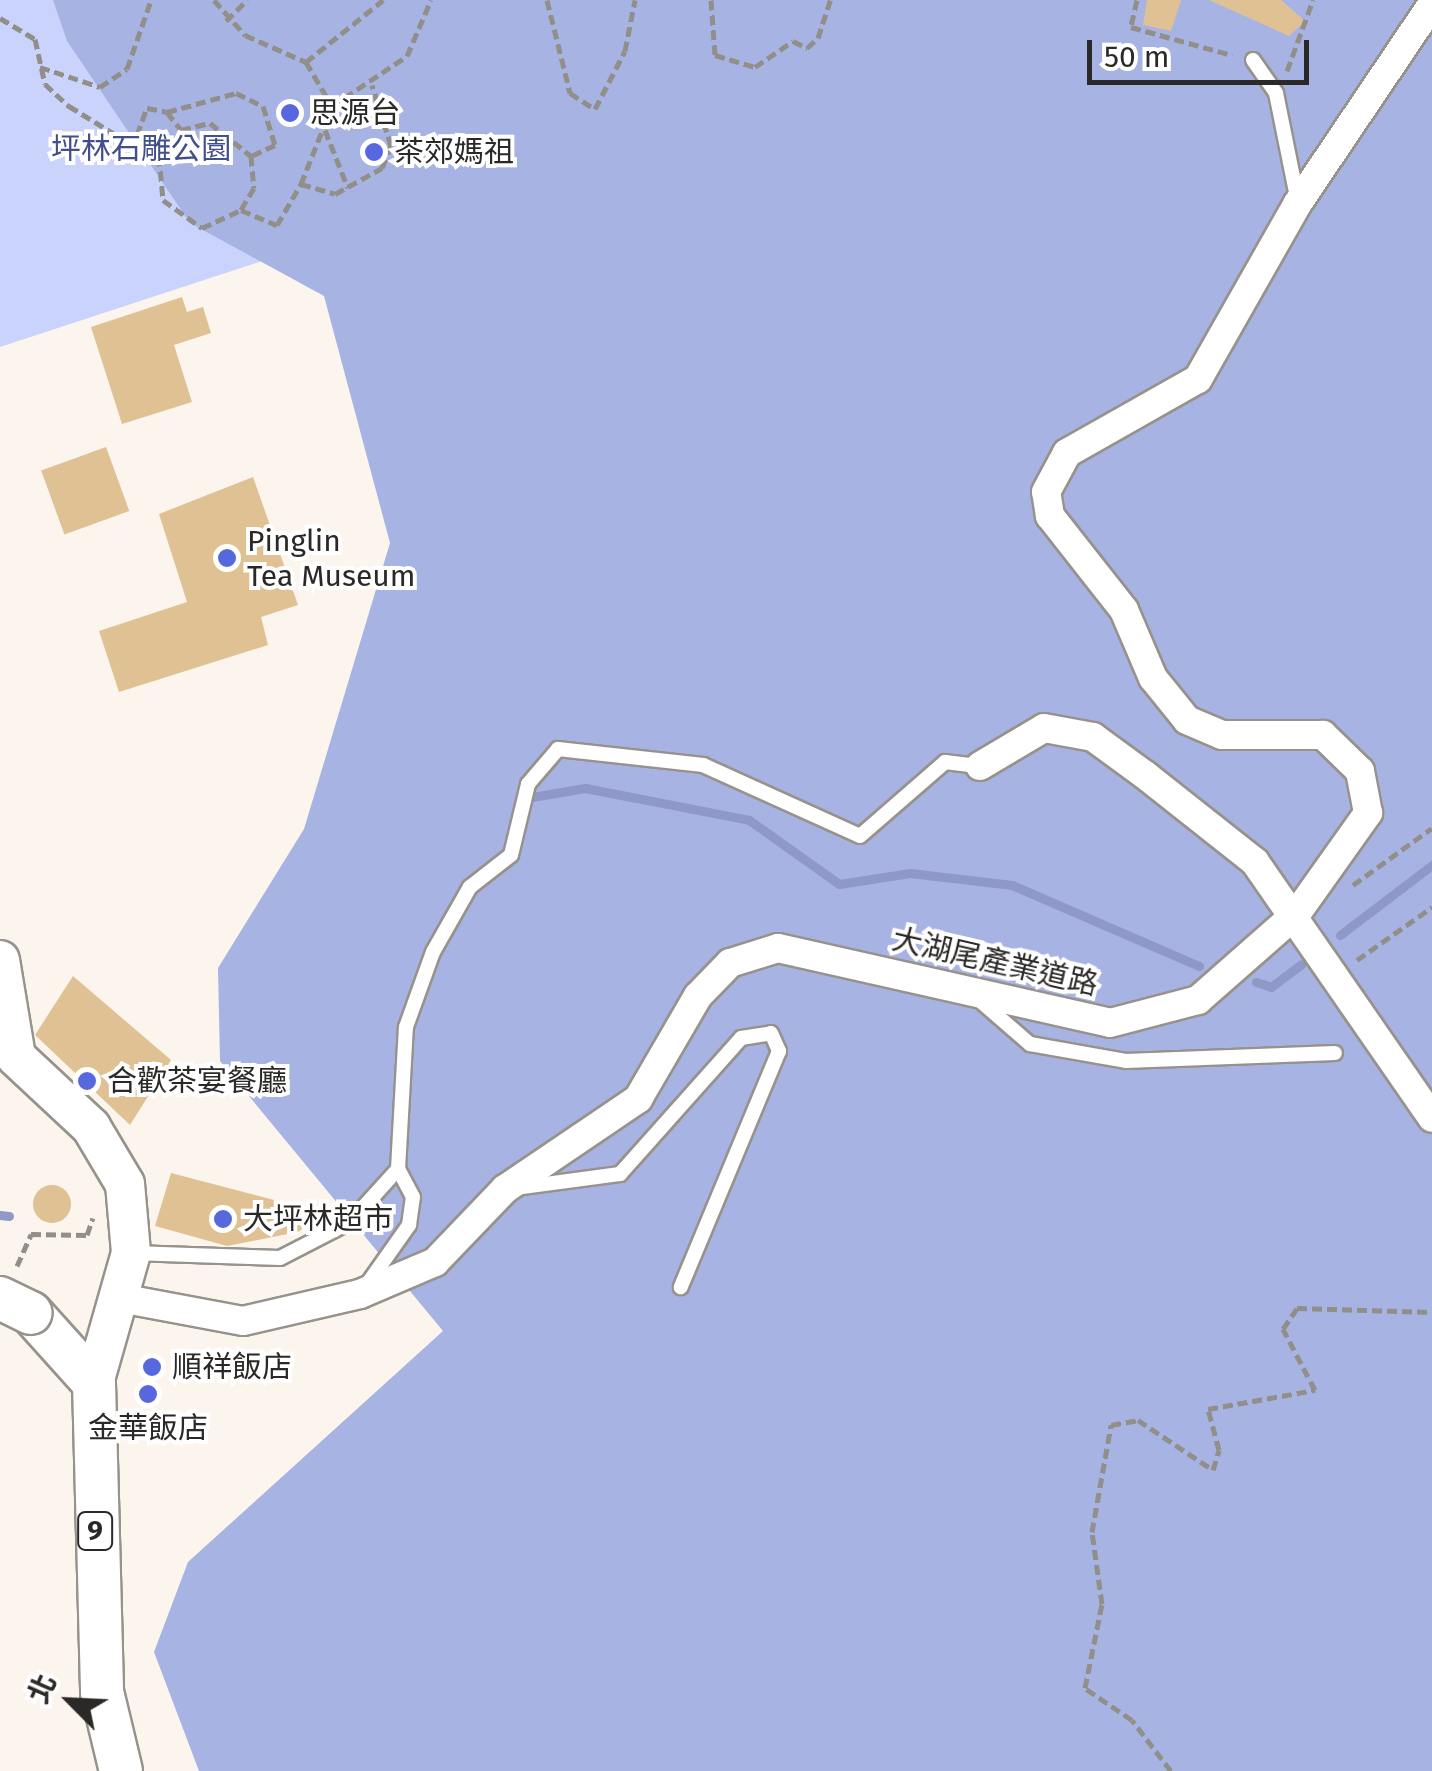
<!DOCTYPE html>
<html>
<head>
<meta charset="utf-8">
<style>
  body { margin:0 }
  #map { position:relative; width:1432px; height:1771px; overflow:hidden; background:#fbf5ee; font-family:"Fira Sans","Noto Sans TC",sans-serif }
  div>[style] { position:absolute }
  .green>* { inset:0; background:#c9d3fc }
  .forest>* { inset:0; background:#a7b3e3 }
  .stream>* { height:9px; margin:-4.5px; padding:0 4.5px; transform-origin:4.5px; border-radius:4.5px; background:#8e99c8 }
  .building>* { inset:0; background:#dfc193; transform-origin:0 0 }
  .round { border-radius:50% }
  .path>* { height:5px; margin-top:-2.5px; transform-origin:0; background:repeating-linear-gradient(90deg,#928e89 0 10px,transparent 0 15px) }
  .roads { filter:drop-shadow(2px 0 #97928b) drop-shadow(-2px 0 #97928b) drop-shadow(0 2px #97928b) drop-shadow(0 -2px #97928b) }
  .lane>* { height:14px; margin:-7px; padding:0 7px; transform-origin:7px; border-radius:7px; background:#fff }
  .street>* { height:28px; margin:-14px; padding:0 14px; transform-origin:14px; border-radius:14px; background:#fff }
  .secondary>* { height:38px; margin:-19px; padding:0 19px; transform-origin:19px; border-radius:19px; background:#fff }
  .primary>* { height:42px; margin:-21px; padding:0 21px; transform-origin:21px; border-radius:21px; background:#fff }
  .bridges { filter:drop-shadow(2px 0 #97928b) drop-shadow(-2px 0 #97928b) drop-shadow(0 2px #97928b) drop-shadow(0 -2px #97928b) }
  .primary-bridge>* { height:42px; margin:-21px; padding:0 21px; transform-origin:21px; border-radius:21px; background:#fff }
  .dots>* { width:28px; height:28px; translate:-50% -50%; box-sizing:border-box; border:5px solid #fff; border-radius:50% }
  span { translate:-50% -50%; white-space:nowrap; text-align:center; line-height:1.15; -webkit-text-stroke:8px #fff; paint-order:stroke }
  .shield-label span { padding:2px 8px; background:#fff; border:2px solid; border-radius:8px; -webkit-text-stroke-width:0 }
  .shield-label { font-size:28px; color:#2b2927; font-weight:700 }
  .poi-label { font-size:30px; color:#2b2927 }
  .left { translate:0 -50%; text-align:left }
  .park-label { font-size:30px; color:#434f8b }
  .street-label { font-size:30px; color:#2b2927 }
  .north { position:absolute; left:20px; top:1651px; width:100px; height:100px; -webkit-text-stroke:8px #fff; paint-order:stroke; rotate:294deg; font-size:28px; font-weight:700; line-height:40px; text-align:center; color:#2b2927 }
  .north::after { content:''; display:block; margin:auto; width:35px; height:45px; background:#2b2927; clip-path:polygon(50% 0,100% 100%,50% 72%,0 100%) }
  .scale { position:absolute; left:1087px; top:40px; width:222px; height:45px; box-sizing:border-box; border:5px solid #2b2927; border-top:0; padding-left:12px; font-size:30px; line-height:35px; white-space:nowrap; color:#2b2927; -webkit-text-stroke:8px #fff; paint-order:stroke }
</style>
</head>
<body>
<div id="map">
  <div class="green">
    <div style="clip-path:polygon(0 0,180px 0,415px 211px,0 347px)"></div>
  </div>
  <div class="forest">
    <div style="clip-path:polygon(53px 0,1432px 0,1432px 1771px,199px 1771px,154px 1652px,188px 1562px,443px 1331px,220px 1061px,218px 968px,304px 829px,390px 543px,324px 296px,190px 223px,67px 41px)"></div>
  </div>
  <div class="stream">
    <div style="left:526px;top:798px;width:60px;rotate:-9.6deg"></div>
    <div style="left:585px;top:788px;width:167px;rotate:11deg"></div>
    <div style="left:749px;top:820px;width:110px;rotate:35.4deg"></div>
    <div style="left:839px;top:884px;width:72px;rotate:-8.8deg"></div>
    <div style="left:910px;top:873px;width:103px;rotate:6.7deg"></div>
    <div style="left:1012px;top:885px;width:204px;rotate:23.4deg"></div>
    <div style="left:1340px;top:935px;width:116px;rotate:-37.3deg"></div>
    <div style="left:1256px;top:982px;width:16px;rotate:18deg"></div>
    <div style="left:1271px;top:987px;width:38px;rotate:-37deg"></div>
    <div style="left:0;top:1215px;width:9px;rotate:6deg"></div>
  </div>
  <div class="building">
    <div style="clip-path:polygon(1147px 0,1181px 0,1171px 31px,1143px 25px)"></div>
    <div style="clip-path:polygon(1209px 0,1281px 0,1305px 21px,1289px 36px)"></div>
    <div style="clip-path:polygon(182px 297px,187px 312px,203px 307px,211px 333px,174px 345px,192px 402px,122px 424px,91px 327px)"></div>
    <div style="left:106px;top:447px;width:68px;height:69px;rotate:70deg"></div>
    <div style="clip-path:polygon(253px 477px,298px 605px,261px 617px,268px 645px,119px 692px,99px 631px,187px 602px,159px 514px)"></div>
    <div style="clip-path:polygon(73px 976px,171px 1060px,130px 1125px,35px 1035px)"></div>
    <div style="clip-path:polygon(171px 1173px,324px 1213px,298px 1232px,227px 1246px,155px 1226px)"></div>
    <div class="round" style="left:33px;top:1185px;width:38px;height:38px"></div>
  </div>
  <div class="path">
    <div style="left:214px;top:0;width:47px;rotate:48.5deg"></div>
    <div style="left:245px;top:35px;width:67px;rotate:23.9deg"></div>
    <div style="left:306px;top:62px;width:51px;rotate:59.4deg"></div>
    <div style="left:332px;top:106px;width:90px;rotate:-33.7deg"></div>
    <div style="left:407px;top:56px;width:61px;rotate:-66.8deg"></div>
    <div style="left:547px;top:0;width:96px;rotate:76.1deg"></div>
    <div style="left:570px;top:93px;width:30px;rotate:33deg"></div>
    <div style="left:595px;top:109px;width:65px;rotate:-62.7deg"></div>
    <div style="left:625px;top:51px;width:52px;rotate:-78.9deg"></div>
    <div style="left:711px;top:0;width:55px;rotate:85.8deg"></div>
    <div style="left:715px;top:55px;width:42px;rotate:16.7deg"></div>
    <div style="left:755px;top:67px;width:46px;rotate:-34.4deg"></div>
    <div style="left:793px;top:41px;width:16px;rotate:27deg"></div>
    <div style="left:807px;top:48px;width:15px;rotate:-42deg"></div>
    <div style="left:818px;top:38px;width:40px;rotate:-72deg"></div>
    <div style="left:1137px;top:0;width:28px;rotate:103deg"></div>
    <div style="left:1131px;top:27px;width:105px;rotate:15.5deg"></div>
    <div style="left:0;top:18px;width:41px;rotate:31deg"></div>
    <div style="left:35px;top:39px;width:46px;rotate:77.5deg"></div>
    <div style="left:45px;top:84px;width:33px;rotate:43deg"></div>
    <div style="left:69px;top:106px;width:57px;rotate:31.5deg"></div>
    <div style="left:118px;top:136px;width:19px;rotate:-3deg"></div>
    <div style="left:137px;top:135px;width:30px;rotate:44deg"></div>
    <div style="left:159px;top:156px;width:44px;rotate:84.8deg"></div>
    <div style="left:163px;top:200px;width:48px;rotate:35.7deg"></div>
    <div style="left:202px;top:228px;width:43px;rotate:-24.8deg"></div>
    <div style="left:241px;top:210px;width:39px;rotate:23deg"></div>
    <div style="left:277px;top:225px;width:48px;rotate:-59.7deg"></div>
    <div style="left:301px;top:184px;width:35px;rotate:16deg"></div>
    <div style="left:335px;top:194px;width:54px;rotate:-29deg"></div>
    <div style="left:382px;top:168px;width:24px;rotate:-68deg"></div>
    <div style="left:391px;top:146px;width:64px;rotate:-107.3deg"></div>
    <div style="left:226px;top:21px;width:30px;rotate:-45deg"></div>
    <div style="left:306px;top:62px;width:99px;rotate:-38.8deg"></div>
    <div style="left:40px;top:67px;width:63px;rotate:18.4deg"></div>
    <div style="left:100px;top:87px;width:32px;rotate:-34deg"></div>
    <div style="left:127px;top:69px;width:73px;rotate:-70.8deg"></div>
    <div style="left:1287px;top:71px;width:76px;rotate:-69.9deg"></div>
    <div style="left:167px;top:112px;width:23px;rotate:52deg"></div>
    <div style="left:181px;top:130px;width:30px;rotate:-14deg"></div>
    <div style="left:210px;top:123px;width:53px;rotate:38.8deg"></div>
    <div style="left:325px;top:130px;width:62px;rotate:68.4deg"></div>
    <div style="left:137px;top:135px;width:29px;rotate:-70deg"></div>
    <div style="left:147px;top:108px;width:20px;rotate:11deg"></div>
    <div style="left:167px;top:112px;width:72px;rotate:-15.4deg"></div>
    <div style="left:236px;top:93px;width:30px;rotate:26deg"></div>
    <div style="left:263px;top:106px;width:41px;rotate:72.9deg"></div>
    <div style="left:275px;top:145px;width:26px;rotate:155deg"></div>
    <div style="left:251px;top:156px;width:32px;rotate:85deg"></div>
    <div style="left:254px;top:188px;width:26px;rotate:121deg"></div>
    <div style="left:159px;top:156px;width:34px;rotate:-50deg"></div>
    <div style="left:301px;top:184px;width:84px;rotate:-68.3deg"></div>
    <div style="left:1353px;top:885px;width:97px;rotate:-35.8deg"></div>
    <div style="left:1357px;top:960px;width:92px;rotate:-35.2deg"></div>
    <div style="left:17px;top:1266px;width:35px;rotate:-66deg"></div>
    <div style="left:31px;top:1234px;width:56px;rotate:1deg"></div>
    <div style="left:87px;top:1235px;width:18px;rotate:-71deg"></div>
    <div style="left:1171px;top:1771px;width:64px;rotate:-127.4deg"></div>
    <div style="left:1132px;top:1720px;width:57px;rotate:-145.8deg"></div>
    <div style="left:1085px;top:1688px;width:86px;rotate:-78.6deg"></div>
    <div style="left:1102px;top:1604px;width:73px;rotate:-97.9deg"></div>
    <div style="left:1092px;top:1532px;width:109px;rotate:-79.9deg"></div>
    <div style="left:1111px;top:1425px;width:27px;rotate:-10deg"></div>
    <div style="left:1138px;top:1420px;width:90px;rotate:33.7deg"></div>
    <div style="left:1213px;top:1470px;width:21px;rotate:-73deg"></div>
    <div style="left:1219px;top:1450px;width:42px;rotate:-105deg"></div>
    <div style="left:1208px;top:1409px;width:109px;rotate:-10.1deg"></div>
    <div style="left:1315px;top:1390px;width:69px;rotate:-117.7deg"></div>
    <div style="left:1283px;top:1329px;width:25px;rotate:-56deg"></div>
    <div style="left:1297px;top:1308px;width:135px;rotate:1.7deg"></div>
  </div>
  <div class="roads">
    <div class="lane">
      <div style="left:1253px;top:60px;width:40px;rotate:55.1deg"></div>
      <div style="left:1276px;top:93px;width:111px;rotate:78.6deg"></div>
      <div style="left:978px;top:999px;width:69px;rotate:40.9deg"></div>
      <div style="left:1030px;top:1044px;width:97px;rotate:10deg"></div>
      <div style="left:1126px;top:1061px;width:209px;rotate:-2.2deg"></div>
      <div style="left:516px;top:1188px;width:105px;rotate:-7.7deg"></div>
      <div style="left:620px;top:1174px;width:182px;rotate:-48.3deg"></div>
      <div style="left:741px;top:1038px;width:30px;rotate:-9deg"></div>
      <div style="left:771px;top:1033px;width:20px;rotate:66deg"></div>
      <div style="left:779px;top:1051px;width:256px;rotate:112.6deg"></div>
      <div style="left:132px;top:1253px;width:148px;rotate:1.9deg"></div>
      <div style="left:280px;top:1258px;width:79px;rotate:-27.2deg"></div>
      <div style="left:350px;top:1222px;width:72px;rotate:-47.8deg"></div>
      <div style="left:398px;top:1169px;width:142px;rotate:-86.8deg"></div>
      <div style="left:406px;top:1027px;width:80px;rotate:-70.2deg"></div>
      <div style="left:433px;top:952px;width:75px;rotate:-60.4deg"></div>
      <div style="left:470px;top:887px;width:52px;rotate:-38deg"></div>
      <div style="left:511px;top:855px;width:73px;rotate:-76.5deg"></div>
      <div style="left:528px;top:784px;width:46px;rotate:-49.4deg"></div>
      <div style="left:558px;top:749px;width:146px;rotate:6.3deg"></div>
      <div style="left:703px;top:765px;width:172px;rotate:24.3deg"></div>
      <div style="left:860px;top:836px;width:113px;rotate:-41deg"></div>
      <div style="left:945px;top:762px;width:35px;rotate:7deg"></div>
      <div style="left:366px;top:1286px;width:75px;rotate:-54.8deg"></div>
      <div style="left:409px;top:1225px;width:28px;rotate:-82deg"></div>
      <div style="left:413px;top:1197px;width:32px;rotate:-118deg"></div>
    </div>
    <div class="street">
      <div style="left:980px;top:766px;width:74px;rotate:-30.7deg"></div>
      <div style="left:1044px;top:728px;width:50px;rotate:10.4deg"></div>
      <div style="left:1093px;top:737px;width:64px;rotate:36.2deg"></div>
      <div style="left:1145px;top:775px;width:140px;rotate:38.3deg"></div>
      <div style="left:1255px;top:862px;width:311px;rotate:55.3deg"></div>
      <div style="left:120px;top:1298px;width:125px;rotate:10.6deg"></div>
      <div style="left:243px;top:1321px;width:120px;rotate:-13deg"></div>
      <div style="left:360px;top:1294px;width:82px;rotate:-23.1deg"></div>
      <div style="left:435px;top:1262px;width:101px;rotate:-46.2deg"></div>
      <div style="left:505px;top:1189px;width:161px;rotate:-34.1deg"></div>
      <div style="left:638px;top:1099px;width:119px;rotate:-59.8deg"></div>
      <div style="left:698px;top:996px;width:46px;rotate:-45.9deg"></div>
      <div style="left:730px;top:963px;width:50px;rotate:-17.4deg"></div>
      <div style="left:778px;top:948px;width:340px;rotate:12.7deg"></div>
      <div style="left:1110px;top:1023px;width:91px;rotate:-14.6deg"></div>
      <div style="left:1198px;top:1000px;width:132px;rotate:-41.3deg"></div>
      <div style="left:1297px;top:913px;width:123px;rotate:-54.6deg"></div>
      <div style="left:1368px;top:813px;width:43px;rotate:-100.8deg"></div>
      <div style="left:1360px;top:771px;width:52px;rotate:-135.8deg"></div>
      <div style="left:1323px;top:735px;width:101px;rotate:180deg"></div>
      <div style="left:1222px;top:735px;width:38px;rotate:-157deg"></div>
      <div style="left:1187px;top:720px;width:54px;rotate:-129deg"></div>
      <div style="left:1153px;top:678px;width:74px;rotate:-113.1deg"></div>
      <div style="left:1124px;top:610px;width:120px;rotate:-128.2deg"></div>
      <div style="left:1050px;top:516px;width:24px;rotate:-99deg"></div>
      <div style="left:1046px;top:492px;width:44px;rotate:-61.7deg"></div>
      <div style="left:1067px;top:453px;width:150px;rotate:-29.5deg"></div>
      <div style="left:1198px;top:379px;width:202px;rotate:-60.4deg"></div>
      <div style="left:1298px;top:203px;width:240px;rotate:-56deg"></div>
    </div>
    <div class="secondary">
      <div style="left:0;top:960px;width:98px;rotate:80.6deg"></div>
      <div style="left:16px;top:1057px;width:103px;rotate:43deg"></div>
      <div style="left:91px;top:1127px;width:66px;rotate:59.2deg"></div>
      <div style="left:125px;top:1184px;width:69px;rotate:85deg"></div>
      <div style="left:131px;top:1253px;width:135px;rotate:105.9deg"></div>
    </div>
    <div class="primary">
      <div style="left:31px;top:1313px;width:94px;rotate:48deg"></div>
      <div style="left:94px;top:1383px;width:309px;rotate:88.5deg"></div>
      <div style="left:102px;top:1692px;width:81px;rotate:76.5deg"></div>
    </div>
  </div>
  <div class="bridges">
    <div class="primary-bridge">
      <div style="left:0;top:1298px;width:34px;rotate:26deg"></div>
    </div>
  </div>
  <div class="dots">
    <div style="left:290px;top:113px;background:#5767de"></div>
    <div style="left:374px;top:152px;background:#5767de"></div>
    <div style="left:227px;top:558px;background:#5767de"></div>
    <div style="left:87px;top:1081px;background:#5767de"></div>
    <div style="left:223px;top:1219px;background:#5767de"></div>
    <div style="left:152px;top:1367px;background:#5767de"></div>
    <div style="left:148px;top:1394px;background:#5767de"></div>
  </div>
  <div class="shield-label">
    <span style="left:95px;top:1531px">9</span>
  </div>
  <div class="poi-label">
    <span class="left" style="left:310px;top:113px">思源台</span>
    <span class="left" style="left:394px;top:152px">茶郊媽祖</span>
    <span class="left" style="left:247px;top:558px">Pinglin<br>Tea Museum</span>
    <span class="left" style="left:107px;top:1081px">合歡茶宴餐廳</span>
    <span class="left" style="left:243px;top:1219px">大坪林超市</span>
    <span class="left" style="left:172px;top:1367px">順祥飯店</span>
    <span style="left:148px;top:1428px">金華飯店</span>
  </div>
  <div class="park-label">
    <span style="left:141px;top:149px">坪林石雕公園</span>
  </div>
  <div class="street-label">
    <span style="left:995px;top:962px;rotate:13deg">大湖尾產業道路</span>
  </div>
  <div class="north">北</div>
  <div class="scale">50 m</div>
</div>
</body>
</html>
